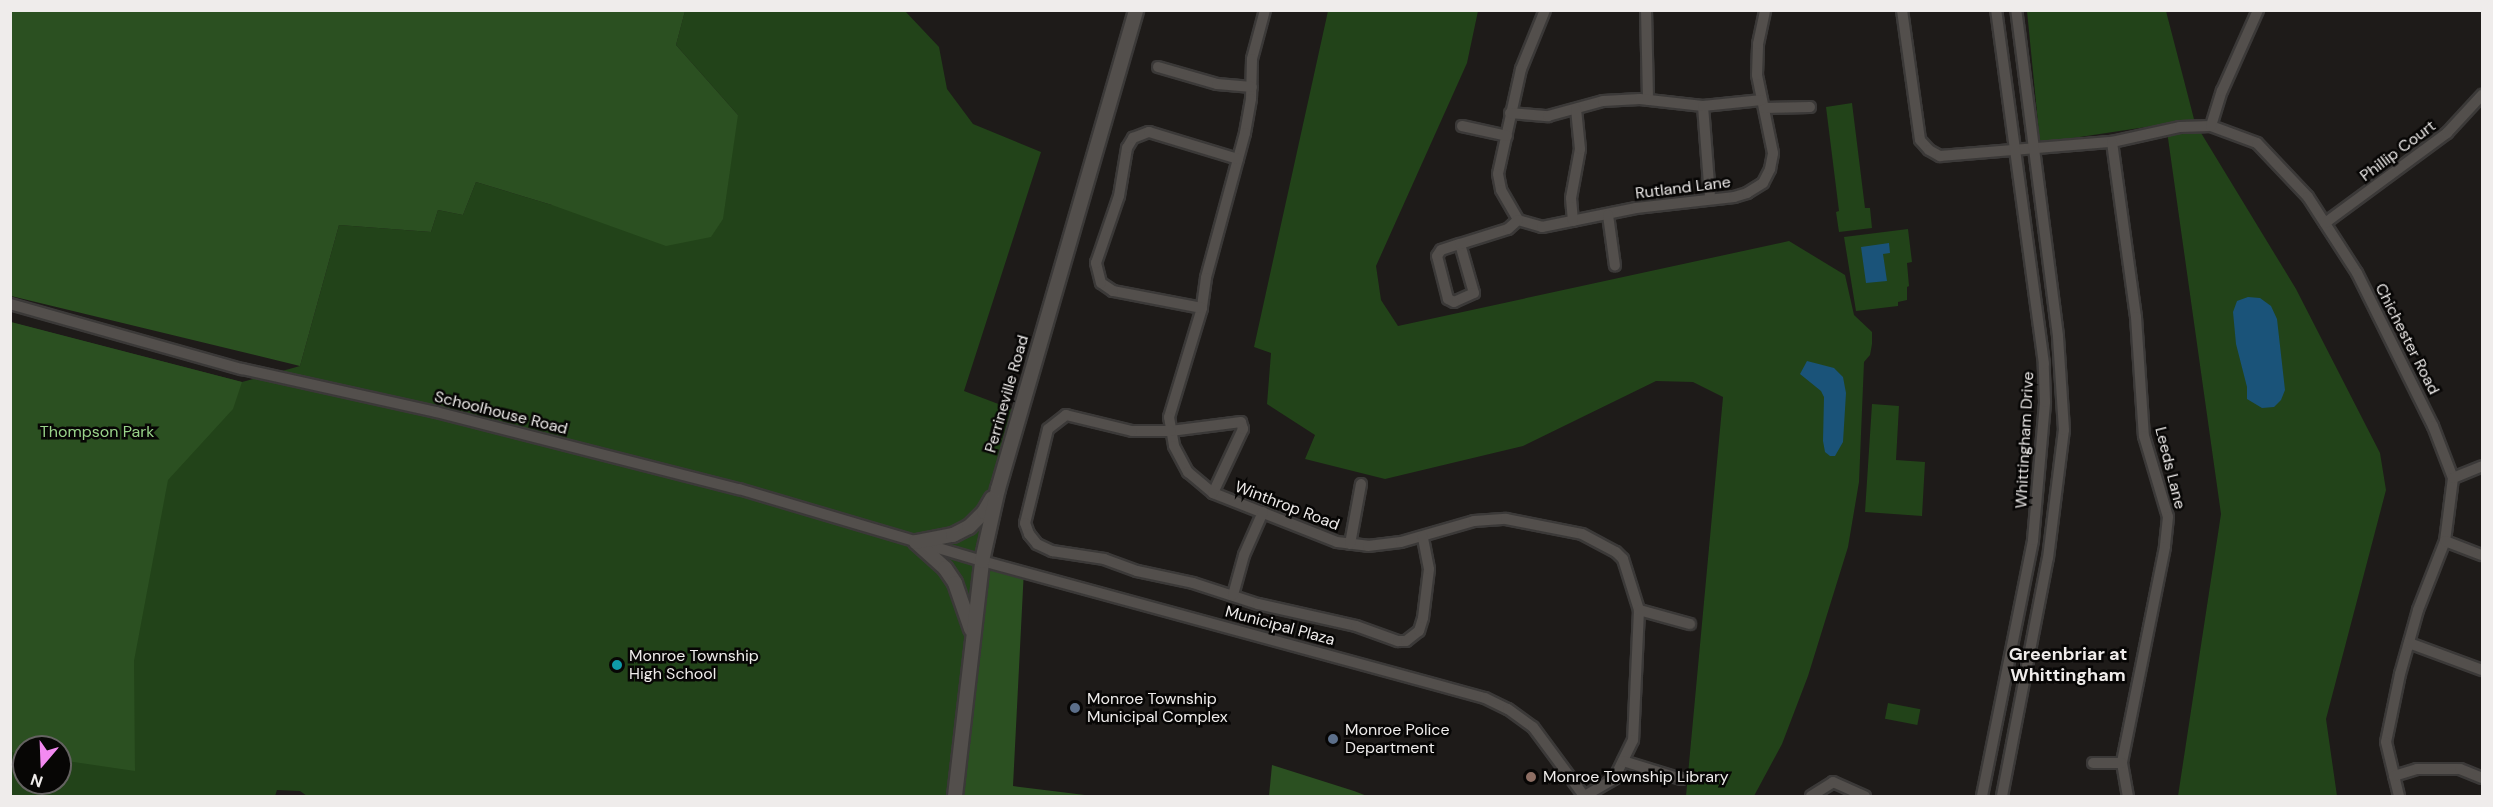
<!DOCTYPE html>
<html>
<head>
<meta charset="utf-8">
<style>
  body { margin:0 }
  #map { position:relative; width:2493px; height:807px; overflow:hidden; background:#1e1b19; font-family:"DM Sans",sans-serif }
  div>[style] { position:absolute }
  .green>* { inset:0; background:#224319; transform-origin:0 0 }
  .forest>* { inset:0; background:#2b5021 }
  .water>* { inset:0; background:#1a5379 }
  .roads { filter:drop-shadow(2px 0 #3b3938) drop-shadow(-2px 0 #3b3938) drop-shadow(0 2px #3b3938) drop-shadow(0 -2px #3b3938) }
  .street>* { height:10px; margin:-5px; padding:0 5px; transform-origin:5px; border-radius:5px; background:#534f4c }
  .secondary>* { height:14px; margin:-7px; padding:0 7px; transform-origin:7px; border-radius:7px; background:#534f4c }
  .dots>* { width:16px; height:16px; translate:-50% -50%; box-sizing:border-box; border:3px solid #070605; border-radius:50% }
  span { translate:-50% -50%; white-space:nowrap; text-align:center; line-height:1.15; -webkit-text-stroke:5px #070605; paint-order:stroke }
  .street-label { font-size:16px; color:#efeceb }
  .park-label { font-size:16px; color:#99d38a }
  .poi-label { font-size:16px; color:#efeceb }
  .left { translate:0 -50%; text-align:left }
  .neighbourhood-label { font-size:18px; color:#efeceb; font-weight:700 }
  .frame { position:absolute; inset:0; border:12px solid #efeceb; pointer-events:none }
  .north { position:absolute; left:12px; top:735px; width:60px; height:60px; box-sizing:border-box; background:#070605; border:2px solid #646261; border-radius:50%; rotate:199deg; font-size:16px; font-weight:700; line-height:24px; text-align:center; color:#efeceb }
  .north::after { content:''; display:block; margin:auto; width:21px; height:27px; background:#f38af1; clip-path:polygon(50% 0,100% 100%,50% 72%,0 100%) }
</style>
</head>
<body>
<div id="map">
  <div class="green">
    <div style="clip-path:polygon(evenodd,685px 11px,905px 11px,939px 47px,947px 89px,973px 124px,1041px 152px,964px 391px,1017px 411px,998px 489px,957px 796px,307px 796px,300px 791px,277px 790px,275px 796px,11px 796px,10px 322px,242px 382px,300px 366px,339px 225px,431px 232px,438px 210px,463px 215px,476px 182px,552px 205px,738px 115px,676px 45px,685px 11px,24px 747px,60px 747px,60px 783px,24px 783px,24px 747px)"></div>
    <div style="clip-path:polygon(1328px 11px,1478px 11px,1467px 63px,1376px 266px,1381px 300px,1398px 326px,1789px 241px,1845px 275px,1854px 315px,1872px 332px,1872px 344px,1870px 355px,1864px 362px,1859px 482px,1848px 547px,1808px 676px,1782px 744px,1754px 796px,1686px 796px,1723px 397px,1693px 382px,1656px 381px,1523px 446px,1385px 479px,1305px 459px,1315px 435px,1267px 404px,1271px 353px,1254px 347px)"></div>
    <div style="clip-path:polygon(2027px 11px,2166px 11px,2195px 123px,2296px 289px,2380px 453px,2386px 490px,2326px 719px,2337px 796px,2178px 796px,2221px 514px,2166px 124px,2040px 143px)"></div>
    <div style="clip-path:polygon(1852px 103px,1865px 208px,1870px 208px,1872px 228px,1839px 232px,1836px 212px,1839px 211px,1826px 107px)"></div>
    <div style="clip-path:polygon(1908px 229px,1912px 262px,1907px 263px,1909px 286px,1907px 287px,1907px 300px,1898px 302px,1898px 306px,1856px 311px,1844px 237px)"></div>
    <div style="clip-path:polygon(1872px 404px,1899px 406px,1896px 460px,1925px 462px,1922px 516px,1865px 512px)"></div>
    <div style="left:1888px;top:703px;width:33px;height:16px;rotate:11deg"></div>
  </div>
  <div class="forest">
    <div style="clip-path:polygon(11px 10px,685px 11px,676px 45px,738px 115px,723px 219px,711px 237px,666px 246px,552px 205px,476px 182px,463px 215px,438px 210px,431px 232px,339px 225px,300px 366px,11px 296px)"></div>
    <div style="clip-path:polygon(11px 322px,242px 382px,233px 409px,168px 480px,134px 661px,135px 771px,60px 760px,60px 747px,24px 747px,24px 754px,11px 752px)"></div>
    <div style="clip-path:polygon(982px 558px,1024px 569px,1013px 786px,1093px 796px,957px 796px)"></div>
    <div style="clip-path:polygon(1272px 765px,1354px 791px,1367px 796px,1269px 796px)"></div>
  </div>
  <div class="water">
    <div style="clip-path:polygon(1889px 243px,1890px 253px,1883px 254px,1887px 281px,1866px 283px,1861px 247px)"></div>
    <div style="clip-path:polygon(2248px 297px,2260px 298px,2271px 306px,2277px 319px,2285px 390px,2281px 400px,2274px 407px,2262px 408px,2247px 399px,2247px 387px,2236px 344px,2233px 312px,2237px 301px)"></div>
    <div style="clip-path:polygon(1807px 361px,1834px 368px,1843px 377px,1846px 393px,1843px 442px,1835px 456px,1830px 456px,1825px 452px,1823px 441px,1824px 397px,1821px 391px,1800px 374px)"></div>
  </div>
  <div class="roads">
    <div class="street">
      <div style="left:1265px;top:10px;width:51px;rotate:104.9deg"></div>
      <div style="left:1252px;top:59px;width:40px;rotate:91.4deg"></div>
      <div style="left:1251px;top:99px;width:35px;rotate:100deg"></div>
      <div style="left:1245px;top:133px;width:150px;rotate:105.1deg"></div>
      <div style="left:1206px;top:278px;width:30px;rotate:98deg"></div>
      <div style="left:1202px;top:308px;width:114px;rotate:106.8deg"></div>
      <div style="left:1169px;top:417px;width:29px;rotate:80deg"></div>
      <div style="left:1174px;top:446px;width:30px;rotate:62deg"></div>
      <div style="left:1188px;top:472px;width:33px;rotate:40deg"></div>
      <div style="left:1213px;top:493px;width:133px;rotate:21.6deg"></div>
      <div style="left:1337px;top:542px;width:31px;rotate:7deg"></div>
      <div style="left:1368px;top:546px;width:33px;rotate:-7deg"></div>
      <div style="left:1401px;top:542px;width:76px;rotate:-16deg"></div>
      <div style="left:1474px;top:521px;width:32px;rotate:-4deg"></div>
      <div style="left:1506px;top:519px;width:77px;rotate:11.2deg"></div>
      <div style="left:1582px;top:534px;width:38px;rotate:28deg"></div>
      <div style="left:1616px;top:552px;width:10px;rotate:45deg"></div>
      <div style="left:1623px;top:559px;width:53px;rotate:72.6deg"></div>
      <div style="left:1639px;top:610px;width:130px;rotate:92.6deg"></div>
      <div style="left:1633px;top:740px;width:43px;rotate:116deg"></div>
      <div style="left:1614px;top:779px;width:34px;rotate:150deg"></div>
      <div style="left:1545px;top:10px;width:64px;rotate:112.1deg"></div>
      <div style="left:1521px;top:69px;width:107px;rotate:102.4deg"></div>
      <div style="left:1498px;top:174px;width:16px;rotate:79deg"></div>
      <div style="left:1501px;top:190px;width:34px;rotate:60deg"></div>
      <div style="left:1518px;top:220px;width:25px;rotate:16deg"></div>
      <div style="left:1542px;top:227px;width:96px;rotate:-11.4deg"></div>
      <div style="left:1636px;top:208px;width:99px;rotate:-6.4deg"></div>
      <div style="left:1734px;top:197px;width:14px;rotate:-17deg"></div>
      <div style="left:1747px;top:193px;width:19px;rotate:-32deg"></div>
      <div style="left:1763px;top:183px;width:16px;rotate:-63deg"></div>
      <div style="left:1770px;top:169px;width:16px;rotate:-79deg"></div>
      <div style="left:1773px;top:153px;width:80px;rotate:-101.6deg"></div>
      <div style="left:1757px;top:75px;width:31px;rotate:-88deg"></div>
      <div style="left:1758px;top:44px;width:35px;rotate:-78deg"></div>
      <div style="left:1646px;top:10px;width:90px;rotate:88.7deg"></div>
      <div style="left:1902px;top:10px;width:131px;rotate:82.1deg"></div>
      <div style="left:1920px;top:140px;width:13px;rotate:48deg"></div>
      <div style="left:1929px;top:150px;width:13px;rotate:29deg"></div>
      <div style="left:1940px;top:156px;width:173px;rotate:-4.7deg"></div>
      <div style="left:2112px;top:142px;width:70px;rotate:-12.4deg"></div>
      <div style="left:2180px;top:127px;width:31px;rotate:-2deg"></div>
      <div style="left:2211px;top:126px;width:49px;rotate:20.3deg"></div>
      <div style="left:2257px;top:143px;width:74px;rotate:46.6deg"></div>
      <div style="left:2308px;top:197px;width:90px;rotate:57.2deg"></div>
      <div style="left:2357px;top:273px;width:171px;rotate:63.6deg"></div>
      <div style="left:2433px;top:426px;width:56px;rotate:69deg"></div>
      <div style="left:2453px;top:478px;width:64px;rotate:97.2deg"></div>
      <div style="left:2445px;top:541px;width:74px;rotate:111.4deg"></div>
      <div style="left:2418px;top:610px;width:66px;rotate:105.7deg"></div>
      <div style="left:2400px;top:674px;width:69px;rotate:101.6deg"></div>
      <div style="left:2386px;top:742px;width:56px;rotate:76.5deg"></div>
      <div style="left:1158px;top:67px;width:61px;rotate:16.1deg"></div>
      <div style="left:1217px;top:84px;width:35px;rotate:5deg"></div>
      <div style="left:1703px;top:106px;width:92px;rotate:85.6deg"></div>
      <div style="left:1764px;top:108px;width:46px;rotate:-1.2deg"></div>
      <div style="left:1510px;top:113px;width:38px;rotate:5deg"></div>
      <div style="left:1548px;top:116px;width:57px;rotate:-15.3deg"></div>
      <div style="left:1603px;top:101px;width:37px;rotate:-3deg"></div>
      <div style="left:1640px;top:99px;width:63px;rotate:6.3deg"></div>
      <div style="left:1703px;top:106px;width:59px;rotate:-5.8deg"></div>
      <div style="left:1462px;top:126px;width:46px;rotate:12.5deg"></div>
      <div style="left:2211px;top:126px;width:37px;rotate:-73deg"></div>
      <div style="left:2222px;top:91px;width:89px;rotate:-66deg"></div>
      <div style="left:2112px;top:142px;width:177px;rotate:82.2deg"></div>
      <div style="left:2136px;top:317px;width:119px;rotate:86.2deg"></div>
      <div style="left:2144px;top:436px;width:84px;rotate:73.5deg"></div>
      <div style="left:2168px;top:517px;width:30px;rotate:96deg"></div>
      <div style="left:2165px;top:547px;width:220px;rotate:101.3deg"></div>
      <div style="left:2122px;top:763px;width:34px;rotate:80deg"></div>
      <div style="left:1608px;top:215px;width:51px;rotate:82.2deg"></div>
      <div style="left:1573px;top:221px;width:23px;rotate:-95deg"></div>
      <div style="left:1571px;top:198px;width:50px;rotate:-79.6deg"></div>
      <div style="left:1580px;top:149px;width:40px;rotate:-95.7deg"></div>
      <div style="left:2325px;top:223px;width:152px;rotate:-36.4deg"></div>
      <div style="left:2447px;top:133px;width:52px;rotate:-47.4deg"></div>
      <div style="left:1460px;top:244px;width:51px;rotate:74.1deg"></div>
      <div style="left:1474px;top:293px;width:22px;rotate:156deg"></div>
      <div style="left:1454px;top:302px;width:7px;rotate:-153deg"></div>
      <div style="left:1448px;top:299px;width:44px;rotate:-104.3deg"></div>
      <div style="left:1437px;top:256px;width:7px;rotate:-56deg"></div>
      <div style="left:1441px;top:250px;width:20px;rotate:-18deg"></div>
      <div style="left:1460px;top:244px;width:50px;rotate:-17.4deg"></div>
      <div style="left:1508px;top:229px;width:13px;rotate:-42deg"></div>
      <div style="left:10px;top:304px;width:241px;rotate:15.7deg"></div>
      <div style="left:242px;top:369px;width:199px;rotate:12.5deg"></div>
      <div style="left:436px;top:412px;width:313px;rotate:14.3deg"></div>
      <div style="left:739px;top:489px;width:253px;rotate:16.5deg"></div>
      <div style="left:982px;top:561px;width:521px;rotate:15.24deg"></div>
      <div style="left:1485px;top:698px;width:25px;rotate:26deg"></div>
      <div style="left:1508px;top:709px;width:31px;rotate:36deg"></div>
      <div style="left:1533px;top:727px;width:86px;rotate:53.5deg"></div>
      <div style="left:1202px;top:308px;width:91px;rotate:-169.2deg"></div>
      <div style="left:1113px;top:291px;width:14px;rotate:-146deg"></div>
      <div style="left:1101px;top:283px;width:21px;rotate:-104deg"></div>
      <div style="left:1096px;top:263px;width:71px;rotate:-71.1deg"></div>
      <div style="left:1119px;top:196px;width:49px;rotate:-80.5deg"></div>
      <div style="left:1127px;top:148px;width:12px;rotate:-59deg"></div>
      <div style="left:1133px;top:138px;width:17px;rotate:-21deg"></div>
      <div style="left:1149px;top:132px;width:93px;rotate:16.9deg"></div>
      <div style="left:2453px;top:478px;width:31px;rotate:-22deg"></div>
      <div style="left:1213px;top:493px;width:71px;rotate:-64.9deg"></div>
      <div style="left:1243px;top:429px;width:7px;rotate:-106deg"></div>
      <div style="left:1241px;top:422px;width:71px;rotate:172.7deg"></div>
      <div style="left:1171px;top:431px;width:39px;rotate:180deg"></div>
      <div style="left:1132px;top:431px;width:68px;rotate:-166.4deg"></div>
      <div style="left:1066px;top:415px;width:23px;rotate:142deg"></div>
      <div style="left:1048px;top:429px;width:97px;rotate:103.7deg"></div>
      <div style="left:1025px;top:523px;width:12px;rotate:70deg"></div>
      <div style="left:1029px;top:534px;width:13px;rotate:51deg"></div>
      <div style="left:1037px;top:544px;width:17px;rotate:25deg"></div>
      <div style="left:1052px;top:551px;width:53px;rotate:8.7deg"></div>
      <div style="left:1104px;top:559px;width:35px;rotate:20deg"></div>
      <div style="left:1137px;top:571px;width:57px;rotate:12.1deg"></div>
      <div style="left:1193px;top:583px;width:68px;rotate:17.9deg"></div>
      <div style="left:1258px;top:604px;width:100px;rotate:12.7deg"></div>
      <div style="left:1356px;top:626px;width:45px;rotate:19.7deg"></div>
      <div style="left:1398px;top:641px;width:8px"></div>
      <div style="left:1406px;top:641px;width:16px;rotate:-38deg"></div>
      <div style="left:1419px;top:631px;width:14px;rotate:-73deg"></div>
      <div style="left:1423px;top:618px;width:49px;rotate:-83deg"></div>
      <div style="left:1429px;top:569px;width:33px;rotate:-101deg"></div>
      <div style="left:2445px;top:541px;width:40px;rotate:21deg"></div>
      <div style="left:1350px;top:544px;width:61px;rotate:-79.6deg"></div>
      <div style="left:1233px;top:595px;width:41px;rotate:-74.6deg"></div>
      <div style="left:1244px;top:555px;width:47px;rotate:-66.2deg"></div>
      <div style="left:1639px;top:610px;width:53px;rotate:15.4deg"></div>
      <div style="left:2409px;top:643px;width:78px;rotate:20.3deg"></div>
      <div style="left:1623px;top:761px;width:61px;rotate:17.2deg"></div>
      <div style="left:2093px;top:763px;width:29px"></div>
      <div style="left:2394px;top:776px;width:24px;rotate:-17deg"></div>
      <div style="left:2417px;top:769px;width:43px"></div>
      <div style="left:2460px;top:769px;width:24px;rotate:22deg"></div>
      <div style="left:1811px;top:796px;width:26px;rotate:-32deg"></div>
      <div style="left:1833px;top:782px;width:35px;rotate:24deg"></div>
      <div style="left:1982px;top:796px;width:261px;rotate:-78.7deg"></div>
      <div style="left:2033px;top:540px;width:139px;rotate:-85deg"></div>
      <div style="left:2045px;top:402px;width:38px;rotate:-92deg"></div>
      <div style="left:2044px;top:364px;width:357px;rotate:-97.7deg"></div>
      <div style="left:2002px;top:796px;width:242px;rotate:-79.1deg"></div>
      <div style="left:2048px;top:558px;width:129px;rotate:-82.9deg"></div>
      <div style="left:2064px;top:430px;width:94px;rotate:-93.7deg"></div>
      <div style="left:2058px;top:336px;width:329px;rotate:-97.3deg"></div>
    </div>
    <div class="secondary">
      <div style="left:916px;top:542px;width:39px;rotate:42deg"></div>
      <div style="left:945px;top:568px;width:18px;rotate:56deg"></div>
      <div style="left:955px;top:583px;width:49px;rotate:70.8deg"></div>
      <div style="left:916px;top:542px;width:38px;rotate:-11deg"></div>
      <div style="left:953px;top:535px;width:18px;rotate:-27deg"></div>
      <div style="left:969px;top:527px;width:21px;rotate:-45deg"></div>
      <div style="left:984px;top:512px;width:16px;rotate:-60deg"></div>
      <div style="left:955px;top:796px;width:237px;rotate:-83.4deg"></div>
      <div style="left:982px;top:561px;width:74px;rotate:-77.5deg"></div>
      <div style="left:998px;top:489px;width:498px;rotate:-73.9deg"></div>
    </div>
  </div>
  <div class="dots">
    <div style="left:617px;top:665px;background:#0f9aa8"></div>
    <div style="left:1075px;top:708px;background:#5c6f8a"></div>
    <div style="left:1333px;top:739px;background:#5c6f8a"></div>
    <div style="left:1531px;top:777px;background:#8d6e63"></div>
  </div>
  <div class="street-label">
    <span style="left:2398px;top:151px;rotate:-37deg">Phillip Court</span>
    <span style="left:1683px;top:188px;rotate:-7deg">Rutland Lane</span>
    <span style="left:2407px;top:339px;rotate:63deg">Chichester Road</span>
    <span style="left:1007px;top:394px;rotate:-74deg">Perrineville Road</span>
    <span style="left:501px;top:413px;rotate:14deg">Schoolhouse Road</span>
    <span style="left:2025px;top:440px;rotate:-87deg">Whittingham Drive</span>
    <span style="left:2170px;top:468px;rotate:76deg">Leeds Lane</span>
    <span style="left:1287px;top:506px;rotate:21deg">Winthrop Road</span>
    <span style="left:1280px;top:626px;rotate:15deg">Municipal Plaza</span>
  </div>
  <div class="park-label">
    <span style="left:97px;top:432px">Thompson Park</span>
  </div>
  <div class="poi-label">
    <span class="left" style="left:629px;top:665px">Monroe Township<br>High School</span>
    <span class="left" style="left:1087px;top:708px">Monroe Township<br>Municipal Complex</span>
    <span class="left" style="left:1345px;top:739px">Monroe Police<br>Department</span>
    <span class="left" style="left:1543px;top:777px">Monroe Township Library</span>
  </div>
  <div class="neighbourhood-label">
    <span style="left:2068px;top:665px">Greenbriar at<br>Whittingham</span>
  </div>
  <div class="frame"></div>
  <div class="north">N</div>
</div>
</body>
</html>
